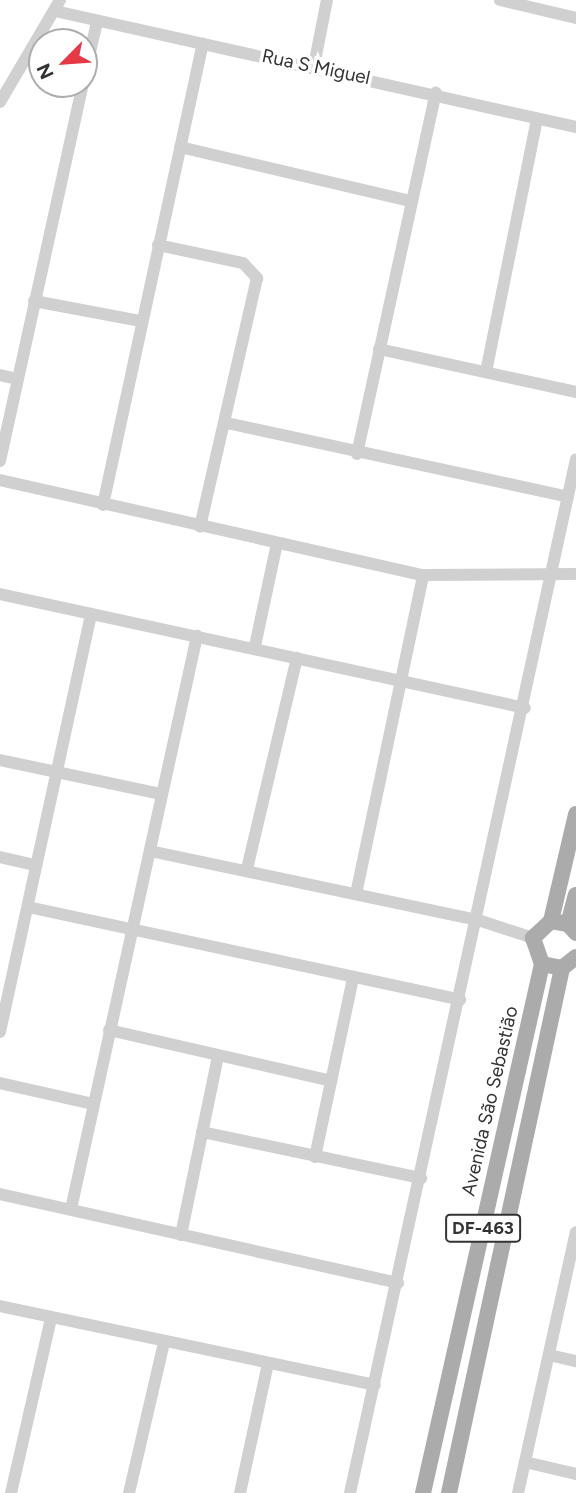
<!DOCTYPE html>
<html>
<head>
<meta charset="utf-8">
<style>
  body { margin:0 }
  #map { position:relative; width:576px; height:1493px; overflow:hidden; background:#fff; font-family:Figtree,sans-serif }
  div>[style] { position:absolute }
  .minor>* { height:12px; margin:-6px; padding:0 6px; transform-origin:6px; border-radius:6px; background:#d0d0d0 }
  .major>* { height:16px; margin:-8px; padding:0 8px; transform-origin:8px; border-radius:8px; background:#ababab }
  span { translate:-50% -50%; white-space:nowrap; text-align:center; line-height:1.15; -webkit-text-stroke:7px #fff; paint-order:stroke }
  .shield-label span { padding:2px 5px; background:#fff; border:2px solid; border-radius:5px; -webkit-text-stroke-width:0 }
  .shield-label { font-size:18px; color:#333; font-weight:700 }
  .street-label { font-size:19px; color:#333 }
  .north { position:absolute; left:28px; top:28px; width:70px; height:70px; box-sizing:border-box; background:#fff; border:2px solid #adadad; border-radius:50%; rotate:245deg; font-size:19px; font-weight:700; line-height:28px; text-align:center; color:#333 }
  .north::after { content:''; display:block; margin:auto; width:24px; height:32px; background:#e63946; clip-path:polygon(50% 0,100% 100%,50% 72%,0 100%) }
</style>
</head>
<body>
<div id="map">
  <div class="minor">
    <div style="left:500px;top:0;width:78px;rotate:13.3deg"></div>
    <div style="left:55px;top:11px;width:534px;rotate:12.55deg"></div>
    <div style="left:314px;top:66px;width:67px;rotate:-78.9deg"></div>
    <div style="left:84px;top:78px;width:57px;rotate:-76.9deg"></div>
    <div style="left:0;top:102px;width:118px;rotate:-59.5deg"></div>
    <div style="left:180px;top:147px;width:237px;rotate:13.2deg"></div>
    <div style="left:158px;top:245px;width:87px;rotate:12deg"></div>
    <div style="left:243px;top:263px;width:21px;rotate:47deg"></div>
    <div style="left:257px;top:278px;width:255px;rotate:102.9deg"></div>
    <div style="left:34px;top:301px;width:109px;rotate:10.6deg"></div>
    <div style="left:379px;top:349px;width:202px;rotate:12.3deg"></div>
    <div style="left:486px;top:372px;width:258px;rotate:-78.6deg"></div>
    <div style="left:0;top:375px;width:17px;rotate:13deg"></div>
    <div style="left:227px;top:423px;width:349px;rotate:12.2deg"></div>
    <div style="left:357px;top:454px;width:370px;rotate:-77.7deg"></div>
    <div style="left:0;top:461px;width:386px;rotate:-77.6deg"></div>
    <div style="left:0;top:480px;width:434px;rotate:12.7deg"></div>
    <div style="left:423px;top:575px;width:153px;rotate:-0.4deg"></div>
    <div style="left:103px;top:505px;width:472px;rotate:-77.8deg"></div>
    <div style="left:0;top:594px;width:537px;rotate:12.25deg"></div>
    <div style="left:255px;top:646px;width:105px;rotate:-77.9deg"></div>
    <div style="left:0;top:760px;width:165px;rotate:11.9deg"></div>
    <div style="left:150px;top:851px;width:335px;rotate:11.9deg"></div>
    <div style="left:478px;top:920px;width:58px;rotate:18.1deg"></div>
    <div style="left:0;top:857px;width:37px;rotate:13deg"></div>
    <div style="left:247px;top:869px;width:217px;rotate:-76.7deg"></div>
    <div style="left:356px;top:894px;width:326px;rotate:-78.1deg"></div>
    <div style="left:28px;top:907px;width:442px;rotate:12.1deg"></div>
    <div style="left:109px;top:1030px;width:228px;rotate:12.9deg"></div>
    <div style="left:0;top:1032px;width:428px;rotate:-77.7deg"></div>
    <div style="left:0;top:1083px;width:95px;rotate:12.7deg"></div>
    <div style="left:202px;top:1132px;width:224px;rotate:11.9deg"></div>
    <div style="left:315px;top:1157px;width:183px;rotate:-78deg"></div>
    <div style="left:0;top:1194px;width:408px;rotate:12.6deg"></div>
    <div style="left:71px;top:1209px;width:587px;rotate:-77.6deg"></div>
    <div style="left:181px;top:1235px;width:182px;rotate:-78.3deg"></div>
    <div style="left:0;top:1306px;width:383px;rotate:11.9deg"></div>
    <div style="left:549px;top:1355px;width:28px;rotate:13deg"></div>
    <div style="left:525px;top:1462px;width:52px;rotate:13.2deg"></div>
    <div style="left:11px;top:1493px;width:180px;rotate:-77.1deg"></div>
    <div style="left:129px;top:1493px;width:155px;rotate:-76.9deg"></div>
    <div style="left:240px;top:1493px;width:133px;rotate:-77.8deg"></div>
    <div style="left:350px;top:1493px;width:1058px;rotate:-77.67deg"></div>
    <div style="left:518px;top:1493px;width:267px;rotate:-77.5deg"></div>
  </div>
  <div class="major">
    <div style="left:551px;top:921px;width:110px;rotate:-76.8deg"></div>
    <div style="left:568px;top:924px;width:30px;rotate:-75deg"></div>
    <div style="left:576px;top:933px;width:12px;rotate:-132deg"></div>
    <div style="left:568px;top:924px;width:17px;rotate:-170deg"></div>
    <div style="left:551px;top:921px;width:25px;rotate:137deg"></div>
    <div style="left:533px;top:938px;width:28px;rotate:71deg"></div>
    <div style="left:542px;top:964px;width:20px;rotate:11deg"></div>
    <div style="left:562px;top:968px;width:18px;rotate:-38deg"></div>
    <div style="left:423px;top:1493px;width:542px;rotate:-77.32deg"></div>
    <div style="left:449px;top:1493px;width:537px;rotate:-77.85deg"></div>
  </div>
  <div class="shield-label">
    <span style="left:483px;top:1228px">DF-463</span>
  </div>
  <div class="street-label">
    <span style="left:316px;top:67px;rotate:12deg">Rua S Miguel</span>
    <span style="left:490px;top:1101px;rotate:-77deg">Avenida São Sebastião</span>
  </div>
  <div class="north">N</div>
</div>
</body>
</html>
